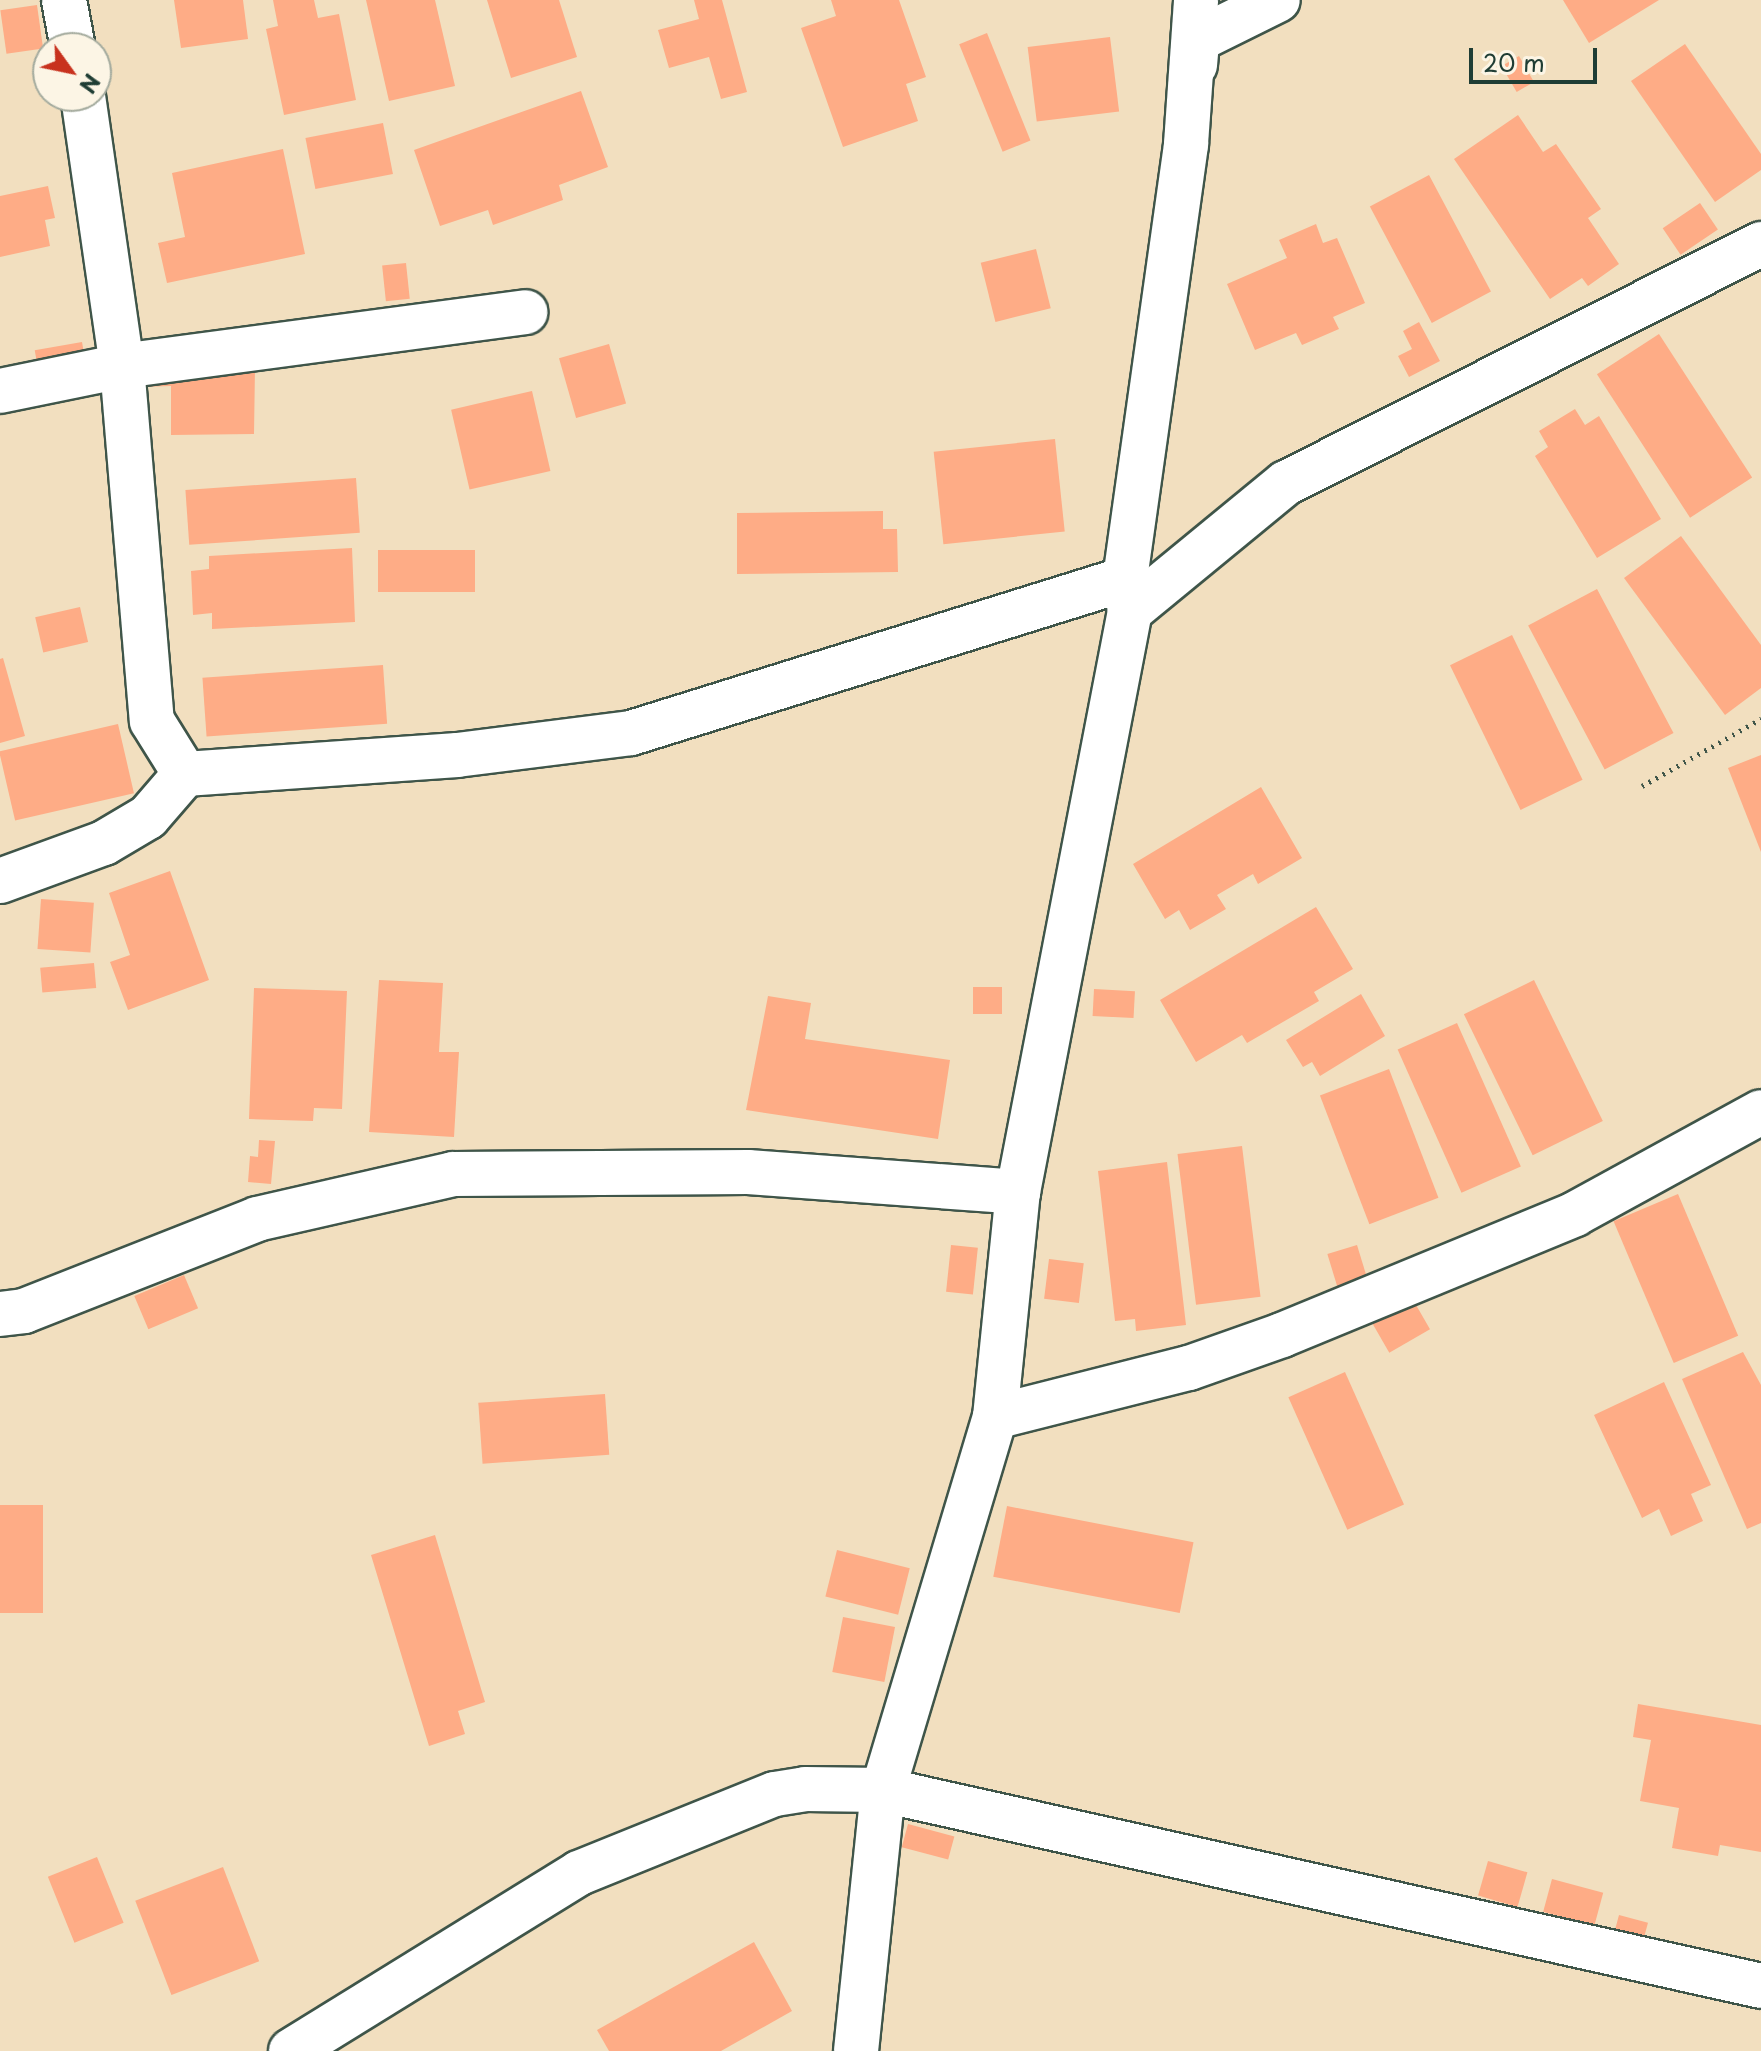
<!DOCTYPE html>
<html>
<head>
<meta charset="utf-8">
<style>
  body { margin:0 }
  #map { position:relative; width:1761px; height:2051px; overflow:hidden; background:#f2dfbf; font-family:"Playpen Sans",sans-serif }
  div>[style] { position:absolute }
  .building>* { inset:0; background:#feac86; transform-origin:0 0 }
  .path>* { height:5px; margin-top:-2.5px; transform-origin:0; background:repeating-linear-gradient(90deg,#3f5549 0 2px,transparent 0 8px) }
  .roads { filter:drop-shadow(2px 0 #3f5549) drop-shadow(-2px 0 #3f5549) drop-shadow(0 2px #3f5549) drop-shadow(0 -2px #3f5549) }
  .street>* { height:44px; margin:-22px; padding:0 22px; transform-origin:22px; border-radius:22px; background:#fff }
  span { translate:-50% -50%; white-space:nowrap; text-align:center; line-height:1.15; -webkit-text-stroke:6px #fcf5e5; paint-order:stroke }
  .north { position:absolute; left:32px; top:32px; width:80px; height:80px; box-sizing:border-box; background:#fcf5e5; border:2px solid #a4ab9e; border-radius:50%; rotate:123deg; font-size:22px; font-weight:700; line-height:32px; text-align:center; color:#1f3d34 }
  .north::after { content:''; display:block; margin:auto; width:28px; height:36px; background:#c8321e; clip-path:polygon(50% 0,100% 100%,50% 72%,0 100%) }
  .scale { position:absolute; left:1469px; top:48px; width:128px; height:36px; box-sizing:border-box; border:4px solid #1f3d34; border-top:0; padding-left:10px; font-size:24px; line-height:28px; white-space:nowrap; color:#1f3d34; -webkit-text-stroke:6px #fcf5e5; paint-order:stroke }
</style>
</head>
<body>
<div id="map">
  <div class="building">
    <div style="clip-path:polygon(174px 0,243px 0,248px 39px,181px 48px)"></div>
    <div style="clip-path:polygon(273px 0,314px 0,318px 18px,339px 14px,356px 100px,284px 115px,266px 29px,278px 26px)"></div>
    <div style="clip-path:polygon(366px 0,435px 0,455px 86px,389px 101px)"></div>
    <div style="clip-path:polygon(487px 0,559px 0,577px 57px,511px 78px)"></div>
    <div style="clip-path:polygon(694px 0,722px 0,747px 92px,721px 99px,709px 57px,669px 68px,658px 30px,699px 19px)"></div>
    <div style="clip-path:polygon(831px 0,899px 0,926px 77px,906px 84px,918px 121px,843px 147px,801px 28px,836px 16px)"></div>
    <div style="clip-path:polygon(1563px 0,1659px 0,1589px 43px)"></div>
    <div style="left:37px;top:5px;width:44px;height:37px;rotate:82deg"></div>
    <div style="left:987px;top:33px;width:116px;height:30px;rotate:68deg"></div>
    <div style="left:1110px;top:37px;width:75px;height:83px;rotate:83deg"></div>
    <div style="clip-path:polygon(1685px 44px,1761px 154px,1761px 170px,1715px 202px,1631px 81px)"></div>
    <div style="left:1519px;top:56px;width:30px;height:20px;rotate:60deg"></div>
    <div style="clip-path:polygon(581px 91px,608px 167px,559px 185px,563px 200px,493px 225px,488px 210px,440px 226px,414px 150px)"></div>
    <div style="clip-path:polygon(1518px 115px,1543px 152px,1556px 144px,1601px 209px,1588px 218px,1619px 264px,1588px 286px,1582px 278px,1550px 299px,1454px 159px)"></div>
    <div style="left:383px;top:123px;width:52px;height:79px;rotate:79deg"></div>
    <div style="clip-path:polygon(283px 149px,305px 254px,167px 283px,158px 243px,185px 237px,172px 173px)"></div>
    <div style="left:1429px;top:175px;width:132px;height:67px;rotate:62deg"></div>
    <div style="clip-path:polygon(48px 186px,55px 218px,45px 220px,50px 246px,0 257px,0 196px)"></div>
    <div style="left:1700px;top:203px;width:32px;height:45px;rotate:56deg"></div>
    <div style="clip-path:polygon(1316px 224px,1323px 243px,1337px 238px,1365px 303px,1333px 317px,1339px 329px,1302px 345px,1296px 333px,1255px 350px,1227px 284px,1287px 258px,1279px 240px)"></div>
    <div style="left:1036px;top:249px;width:61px;height:57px;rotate:76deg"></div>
    <div style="left:406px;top:263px;width:36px;height:24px;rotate:84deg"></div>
    <div style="clip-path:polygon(1419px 322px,1440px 361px,1409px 377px,1398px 356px,1412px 349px,1403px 331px)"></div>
    <div style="left:1659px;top:334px;width:171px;height:74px;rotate:57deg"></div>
    <div style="left:82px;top:342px;width:23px;height:48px;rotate:80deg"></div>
    <div style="left:609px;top:344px;width:62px;height:52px;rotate:74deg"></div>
    <div style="clip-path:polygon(255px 368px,254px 434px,171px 435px,171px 386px,138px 387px,138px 369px)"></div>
    <div style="left:532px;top:391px;width:82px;height:83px;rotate:77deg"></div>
    <div style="clip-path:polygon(1575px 409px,1585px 425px,1599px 416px,1661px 519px,1597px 558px,1535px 456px,1548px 447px,1539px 431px)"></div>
    <div style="left:1055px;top:439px;width:93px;height:122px;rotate:84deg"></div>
    <div style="left:356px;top:478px;width:55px;height:171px;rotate:86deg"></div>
    <div style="clip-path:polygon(883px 511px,883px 529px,897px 529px,898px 572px,737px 574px,737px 513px)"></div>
    <div style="clip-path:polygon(1681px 536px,1761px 645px,1761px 688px,1725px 715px,1624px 578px)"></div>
    <div style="clip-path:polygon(352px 548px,355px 622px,212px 629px,212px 613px,193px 615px,191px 571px,209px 569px,209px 556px)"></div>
    <div style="left:475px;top:550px;width:42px;height:97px;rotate:90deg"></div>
    <div style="left:1597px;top:589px;width:163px;height:78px;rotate:62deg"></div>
    <div style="left:80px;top:607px;width:36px;height:46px;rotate:77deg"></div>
    <div style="left:1512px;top:635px;width:161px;height:69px;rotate:64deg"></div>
    <div style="clip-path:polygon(3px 658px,25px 736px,0 743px,0 659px)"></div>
    <div style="left:383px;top:665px;width:59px;height:181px;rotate:86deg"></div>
    <div style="left:118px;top:724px;width:71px;height:122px;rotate:77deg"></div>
    <div style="clip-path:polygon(1761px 755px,1761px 852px,1728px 768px)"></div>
    <div style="clip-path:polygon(1261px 787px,1302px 858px,1258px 884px,1253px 874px,1217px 895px,1226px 909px,1190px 930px,1179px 910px,1165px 919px,1133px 864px)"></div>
    <div style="clip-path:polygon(170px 871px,209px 980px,128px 1010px,110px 962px,130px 955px,109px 893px)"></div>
    <div style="left:41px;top:899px;width:53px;height:50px;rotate:4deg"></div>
    <div style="clip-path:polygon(1316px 907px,1353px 969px,1314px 992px,1319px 1001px,1247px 1043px,1242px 1035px,1196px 1062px,1160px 1000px)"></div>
    <div style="left:94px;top:963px;width:25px;height:54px;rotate:85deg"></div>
    <div style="clip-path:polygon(379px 980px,443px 983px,439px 1052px,459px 1052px,454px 1137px,369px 1132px)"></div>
    <div style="left:1534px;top:980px;width:157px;height:78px;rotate:64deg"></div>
    <div style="left:973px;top:987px;width:29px;height:27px"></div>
    <div style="clip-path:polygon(254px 988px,347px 991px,342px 1109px,314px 1108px,313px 1121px,249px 1119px)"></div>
    <div style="left:1094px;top:989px;width:41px;height:27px;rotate:3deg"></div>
    <div style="clip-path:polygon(1361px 994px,1385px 1036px,1320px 1076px,1312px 1062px,1303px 1067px,1286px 1040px)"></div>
    <div style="clip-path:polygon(768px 996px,811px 1003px,805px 1039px,950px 1060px,938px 1139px,746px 1110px)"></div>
    <div style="left:1457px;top:1023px;width:157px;height:65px;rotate:66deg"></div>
    <div style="left:1389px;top:1069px;width:138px;height:74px;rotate:69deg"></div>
    <div style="clip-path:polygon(259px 1140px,275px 1141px,271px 1184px,248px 1182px,250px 1156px,258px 1157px)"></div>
    <div style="left:1242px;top:1146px;width:152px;height:65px;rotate:83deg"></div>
    <div style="clip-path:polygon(1167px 1162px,1186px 1325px,1136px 1331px,1135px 1319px,1115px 1321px,1098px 1171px)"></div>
    <div style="left:1678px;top:1194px;width:154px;height:70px;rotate:67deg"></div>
    <div style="left:951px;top:1245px;width:27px;height:47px;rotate:6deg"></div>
    <div style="left:1357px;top:1245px;width:34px;height:31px;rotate:73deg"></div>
    <div style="left:1049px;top:1259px;width:35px;height:40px;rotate:7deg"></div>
    <div style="left:184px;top:1275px;width:36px;height:54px;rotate:67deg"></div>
    <div style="left:1412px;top:1298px;width:36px;height:47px;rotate:60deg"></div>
    <div style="clip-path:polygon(1743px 1352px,1761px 1385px,1761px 1523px,1747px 1529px,1682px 1379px)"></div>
    <div style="left:1345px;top:1372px;width:145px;height:62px;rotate:66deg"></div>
    <div style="clip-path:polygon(1664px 1382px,1711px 1485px,1691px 1494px,1703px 1521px,1671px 1536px,1659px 1509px,1642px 1518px,1594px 1415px)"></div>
    <div style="left:605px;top:1394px;width:61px;height:127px;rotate:86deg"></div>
    <div style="left:0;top:1505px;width:43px;height:108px"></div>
    <div style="left:1007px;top:1506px;width:190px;height:72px;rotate:11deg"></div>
    <div style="clip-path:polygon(435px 1535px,485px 1702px,458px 1711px,465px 1734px,429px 1746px,371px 1555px)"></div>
    <div style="left:837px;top:1550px;width:75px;height:48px;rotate:14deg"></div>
    <div style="left:843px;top:1617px;width:53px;height:56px;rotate:11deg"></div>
    <div style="clip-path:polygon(1638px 1704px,1761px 1725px,1761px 1852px,1720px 1845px,1718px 1856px,1672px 1848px,1679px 1808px,1640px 1801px,1651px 1740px,1633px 1737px)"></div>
    <div style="left:908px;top:1824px;width:48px;height:24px;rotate:15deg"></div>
    <div style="left:97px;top:1857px;width:71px;height:53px;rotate:68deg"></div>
    <div style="left:1488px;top:1861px;width:41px;height:36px;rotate:16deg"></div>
    <div style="left:223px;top:1867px;width:101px;height:94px;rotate:69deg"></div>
    <div style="left:1552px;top:1879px;width:53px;height:34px;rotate:15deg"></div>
    <div style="left:1619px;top:1915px;width:30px;height:27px;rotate:15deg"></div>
    <div style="clip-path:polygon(754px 1942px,792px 2011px,721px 2051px,609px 2051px,597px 2030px)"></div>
  </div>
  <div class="path">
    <div style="left:1642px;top:786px;width:137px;rotate:-29.4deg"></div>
  </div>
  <div class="roads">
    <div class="street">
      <div style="left:64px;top:0;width:49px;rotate:79.4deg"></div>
      <div style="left:1195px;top:65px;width:25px;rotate:-85deg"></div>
      <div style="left:1197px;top:40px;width:90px;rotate:-26.3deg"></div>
      <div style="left:83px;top:96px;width:273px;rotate:81.8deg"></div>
      <div style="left:122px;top:366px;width:356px;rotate:85.2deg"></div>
      <div style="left:152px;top:721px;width:62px;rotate:58.1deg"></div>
      <div style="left:185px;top:774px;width:273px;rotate:-4deg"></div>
      <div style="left:457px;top:755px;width:175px;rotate:-7.2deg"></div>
      <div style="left:631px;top:733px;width:517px;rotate:-17.31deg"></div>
      <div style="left:0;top:391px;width:125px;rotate:-11.6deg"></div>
      <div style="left:122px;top:366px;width:407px;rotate:-7.6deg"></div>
      <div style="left:1130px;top:611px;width:202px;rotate:-39.4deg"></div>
      <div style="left:1286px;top:483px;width:532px;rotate:-26.71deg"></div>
      <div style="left:0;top:881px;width:111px;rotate:-20.1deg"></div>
      <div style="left:104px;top:843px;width:51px;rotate:-30.6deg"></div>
      <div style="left:148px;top:817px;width:57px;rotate:-49.3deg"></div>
      <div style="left:0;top:1314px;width:24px;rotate:-7deg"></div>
      <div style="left:24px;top:1311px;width:251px;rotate:-21.5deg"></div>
      <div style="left:257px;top:1219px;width:201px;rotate:-12.9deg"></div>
      <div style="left:453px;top:1174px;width:295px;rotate:-0.4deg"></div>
      <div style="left:748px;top:1172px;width:271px;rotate:4.2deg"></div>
      <div style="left:995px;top:1417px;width:200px;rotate:-14.2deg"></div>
      <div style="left:1189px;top:1368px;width:99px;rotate:-19.5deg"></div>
      <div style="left:1282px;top:1335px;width:317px;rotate:-22.4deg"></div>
      <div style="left:1575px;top:1214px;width:212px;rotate:-28.7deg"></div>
      <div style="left:291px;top:2051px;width:339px;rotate:-31.7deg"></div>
      <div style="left:579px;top:1873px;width:211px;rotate:-22deg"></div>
      <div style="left:775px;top:1794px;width:30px;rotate:-9deg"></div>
      <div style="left:805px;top:1789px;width:78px;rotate:0.7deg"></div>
      <div style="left:883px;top:1790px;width:900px;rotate:12.58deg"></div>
      <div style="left:856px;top:2051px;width:262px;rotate:-84.1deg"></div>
      <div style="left:883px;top:1790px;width:389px;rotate:-73.3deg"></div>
      <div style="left:995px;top:1417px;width:226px;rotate:-84.2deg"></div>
      <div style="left:1018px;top:1192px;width:592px;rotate:-79.09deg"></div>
      <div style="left:1130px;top:611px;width:32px;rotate:-99deg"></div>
      <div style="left:1125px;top:579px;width:439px;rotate:-82deg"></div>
      <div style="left:1186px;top:144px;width:144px;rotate:-86deg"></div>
    </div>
  </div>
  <div class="north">N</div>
  <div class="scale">20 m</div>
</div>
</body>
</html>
